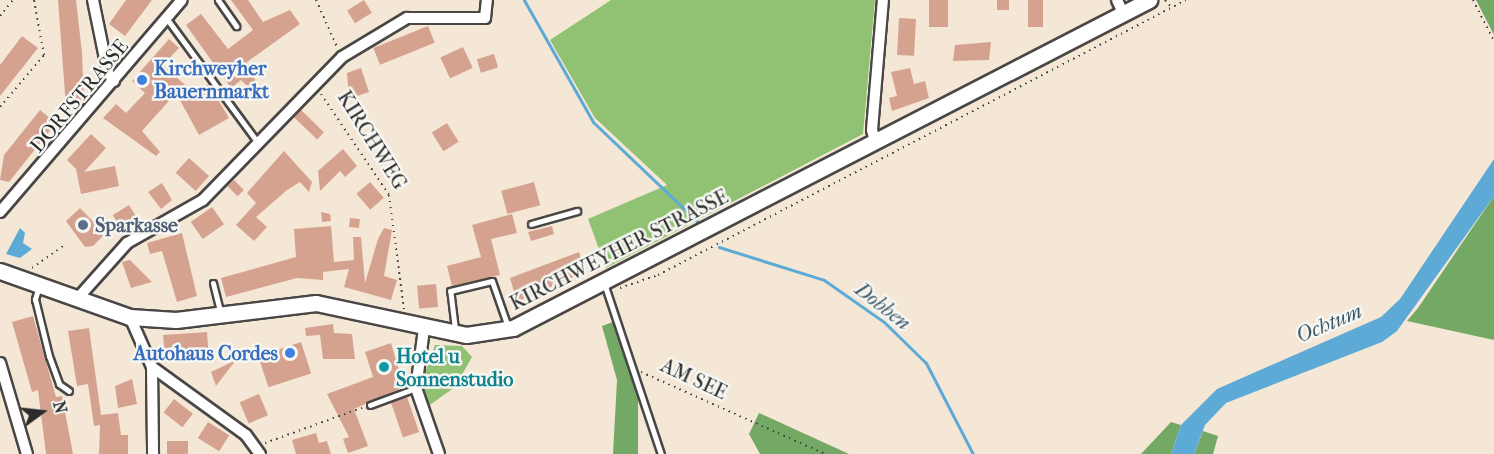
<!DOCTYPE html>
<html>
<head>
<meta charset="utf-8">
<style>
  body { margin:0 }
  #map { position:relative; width:1494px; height:454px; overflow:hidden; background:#f5e7d6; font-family:"IM FELL French Canon",serif }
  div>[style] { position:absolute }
  .green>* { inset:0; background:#91c273 }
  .forest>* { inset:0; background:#74a865 }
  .water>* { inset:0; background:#5daad6 }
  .stream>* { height:3px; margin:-1.5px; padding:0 1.5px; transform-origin:1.5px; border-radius:1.5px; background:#5daad6 }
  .building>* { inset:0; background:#d6a290; transform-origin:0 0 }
  .path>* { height:2px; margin-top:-1px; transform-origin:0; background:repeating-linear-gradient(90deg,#494745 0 1.5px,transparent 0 6px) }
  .roads { filter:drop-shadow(2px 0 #494745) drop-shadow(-2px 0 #494745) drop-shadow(0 2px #494745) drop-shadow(0 -2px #494745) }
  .lane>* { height:5px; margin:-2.5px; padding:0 2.5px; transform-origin:2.5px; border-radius:2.5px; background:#fff }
  .street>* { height:10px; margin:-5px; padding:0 5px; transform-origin:5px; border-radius:5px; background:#fff }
  .secondary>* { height:15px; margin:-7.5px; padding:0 7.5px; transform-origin:7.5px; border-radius:7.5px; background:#fff }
  .dots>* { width:16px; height:16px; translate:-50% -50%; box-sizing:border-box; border:3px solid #f6f6f2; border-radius:50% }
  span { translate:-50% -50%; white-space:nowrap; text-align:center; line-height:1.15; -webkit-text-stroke:5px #f6f6f2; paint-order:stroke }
  .shop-label { font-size:20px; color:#366cbe; font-weight:700 }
  .left { translate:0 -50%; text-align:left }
  .right { translate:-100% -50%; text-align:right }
  .street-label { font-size:20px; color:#2b2b2b }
  .service-label { font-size:20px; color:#4e5e75; font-weight:700 }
  .culture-label { font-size:20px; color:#0d838f; font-weight:700 }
  .water-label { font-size:21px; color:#3c5767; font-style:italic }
  .north { position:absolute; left:12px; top:382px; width:60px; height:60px; -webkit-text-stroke:4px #f6f6f2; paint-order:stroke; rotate:75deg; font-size:16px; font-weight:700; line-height:24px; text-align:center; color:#2b2b2b }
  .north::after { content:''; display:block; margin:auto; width:21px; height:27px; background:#2b2b2b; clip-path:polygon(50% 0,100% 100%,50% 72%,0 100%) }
</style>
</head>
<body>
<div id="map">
  <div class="green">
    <div style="clip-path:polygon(611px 0,875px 0,863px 134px,606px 268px,588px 219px,667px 185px,595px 118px,550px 40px)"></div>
    <div style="clip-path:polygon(435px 345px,462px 346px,472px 357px,455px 387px,427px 407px,420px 387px)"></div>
  </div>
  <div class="forest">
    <div style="clip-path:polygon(1476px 0,1494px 0,1494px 35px)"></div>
    <div style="clip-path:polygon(1494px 196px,1494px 340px,1407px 321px,1418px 308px)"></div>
    <div style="clip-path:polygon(613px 322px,638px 399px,638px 454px,613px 454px,617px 380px,602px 326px)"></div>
    <div style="clip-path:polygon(759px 413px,849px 454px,850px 454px,760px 454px,749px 434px)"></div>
    <div style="clip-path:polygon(1171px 422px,1181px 425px,1171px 454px,1141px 454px)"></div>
    <div style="clip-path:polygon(1203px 431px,1218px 436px,1213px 454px,1194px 454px)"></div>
  </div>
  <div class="water">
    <div style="clip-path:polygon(1494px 159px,1494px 196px,1397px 331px,1382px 342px,1226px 403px,1205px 425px,1194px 454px,1171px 454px,1181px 425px,1217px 389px,1381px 317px,1400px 299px)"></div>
    <div style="clip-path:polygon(20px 228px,25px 233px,23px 243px,32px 249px,20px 258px,6px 254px)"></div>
  </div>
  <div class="stream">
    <div style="left:524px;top:0;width:140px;rotate:60.5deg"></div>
    <div style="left:593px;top:122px;width:148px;rotate:43.6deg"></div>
    <div style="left:719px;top:247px;width:110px;rotate:17.4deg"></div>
    <div style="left:824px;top:280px;width:73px;rotate:35deg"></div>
    <div style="left:884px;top:322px;width:59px;rotate:44.3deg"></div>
    <div style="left:926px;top:363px;width:102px;rotate:62.7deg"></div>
  </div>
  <div class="building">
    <div style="clip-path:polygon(58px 0,76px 0,82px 53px,84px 102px,66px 107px)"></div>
    <div style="clip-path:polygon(126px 0,152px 0,125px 36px,109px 24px)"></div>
    <div style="clip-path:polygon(231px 0,248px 0,263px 22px,290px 10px,300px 24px,247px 62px,256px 82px,251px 90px,241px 80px,231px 88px,186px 25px,201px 14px,228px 49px,253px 30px)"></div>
    <div style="left:364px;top:0;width:15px;height:20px;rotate:58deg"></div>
    <div style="left:929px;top:0;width:19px;height:27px"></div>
    <div style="left:997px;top:0;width:12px;height:10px"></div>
    <div style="left:1028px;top:0;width:15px;height:27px"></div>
    <div style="left:899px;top:18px;width:17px;height:37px;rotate:3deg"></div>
    <div style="left:428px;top:26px;width:18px;height:59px;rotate:68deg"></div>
    <div style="clip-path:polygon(22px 36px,38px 48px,0 96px,0 65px)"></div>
    <div style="clip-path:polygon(169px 39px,179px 48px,163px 65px,194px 93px,209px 84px,229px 118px,199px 135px,176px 93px,142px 131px,160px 152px,156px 156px,103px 118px,116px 104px,126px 113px,145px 93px,132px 81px)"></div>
    <div style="clip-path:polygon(991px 42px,989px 60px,953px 61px,955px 45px)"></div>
    <div style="left:463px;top:47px;width:23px;height:25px;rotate:65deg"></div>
    <div style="left:494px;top:54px;width:14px;height:18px;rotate:73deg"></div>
    <div style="clip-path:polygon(361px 68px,369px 92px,349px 99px,347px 73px)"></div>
    <div style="clip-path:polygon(910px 68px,914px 84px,925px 81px,929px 98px,892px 111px,889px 98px,897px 96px,891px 72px)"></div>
    <div style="clip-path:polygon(40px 110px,56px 123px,9px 182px,0 180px,4px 155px)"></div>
    <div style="left:301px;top:110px;width:32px;height:10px;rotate:44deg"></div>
    <div style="left:447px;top:123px;width:22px;height:18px;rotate:58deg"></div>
    <div style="clip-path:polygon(91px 134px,106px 148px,84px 172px,115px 166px,119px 186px,81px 194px,76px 169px,67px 160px)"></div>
    <div style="clip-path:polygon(343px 149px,357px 166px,345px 177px,340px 171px,320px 191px,318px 171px)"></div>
    <div style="clip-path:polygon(284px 151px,312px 182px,309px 192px,300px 182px,287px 190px,256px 217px,267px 227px,254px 241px,236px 225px,256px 203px,247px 193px)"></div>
    <div style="left:189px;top:158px;width:27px;height:20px;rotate:42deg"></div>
    <div style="left:234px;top:180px;width:14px;height:9px;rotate:45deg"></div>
    <div style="left:370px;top:182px;width:21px;height:18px;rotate:49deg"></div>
    <div style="left:534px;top:182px;width:24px;height:34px;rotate:75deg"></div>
    <div style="clip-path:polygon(162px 183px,172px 200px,161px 209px,148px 192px)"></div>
    <div style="left:129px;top:205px;width:19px;height:19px;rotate:58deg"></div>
    <div style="left:212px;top:207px;width:21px;height:26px;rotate:55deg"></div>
    <div style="clip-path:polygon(80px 208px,105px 234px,93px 246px,85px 247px,66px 221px)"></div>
    <div style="clip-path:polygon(321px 212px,330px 214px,331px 221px,322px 222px)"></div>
    <div style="clip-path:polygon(512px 214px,517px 233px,491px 239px,500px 275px,452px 286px,447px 266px,481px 257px,472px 225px)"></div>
    <div style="left:350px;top:218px;width:10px;height:9px;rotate:6deg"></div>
    <div style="clip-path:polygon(331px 226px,334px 262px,354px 260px,353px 237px,361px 237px,365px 283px,378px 239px,384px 228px,392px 230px,384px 276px,397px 280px,391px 300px,344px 287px,349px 269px,323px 272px,323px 280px,297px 278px,226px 297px,221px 278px,296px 257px,294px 229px)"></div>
    <div style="clip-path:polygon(552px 226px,554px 234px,531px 241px,528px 232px)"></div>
    <div style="clip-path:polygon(182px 233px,197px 296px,177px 302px,162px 251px,150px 254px,147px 243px)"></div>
    <div style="clip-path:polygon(579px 252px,585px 272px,517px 302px,510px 278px)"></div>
    <div style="clip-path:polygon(130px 260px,152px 282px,131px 288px,122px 262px)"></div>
    <div style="left:436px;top:284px;width:23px;height:19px;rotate:85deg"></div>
    <div style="clip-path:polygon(33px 316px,56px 397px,62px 396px,73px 454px,46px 454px,38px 390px,32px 392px,12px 322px)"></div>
    <div style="clip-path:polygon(333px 324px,334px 333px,352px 334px,355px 359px,323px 359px,320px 335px,306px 336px,305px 328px)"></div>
    <div style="clip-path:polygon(89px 328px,101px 415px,118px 413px,121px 435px,128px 435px,128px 454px,99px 454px,100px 425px,94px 426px,88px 384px,77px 386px,68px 331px)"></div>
    <div style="left:207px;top:332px;width:27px;height:44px;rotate:86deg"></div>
    <div style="left:301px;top:342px;width:33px;height:45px;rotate:72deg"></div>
    <div style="clip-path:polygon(391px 343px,404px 387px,354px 409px,368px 446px,348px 453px,343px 439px,349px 437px,327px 394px,373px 377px,365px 352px)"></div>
    <div style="clip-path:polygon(236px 360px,216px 386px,211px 372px)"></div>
    <div style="clip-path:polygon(132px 379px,137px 404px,118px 408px,115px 386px)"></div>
    <div style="left:259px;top:394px;width:23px;height:21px;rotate:67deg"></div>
    <div style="left:407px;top:397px;width:37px;height:17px;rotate:71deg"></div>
    <div style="left:174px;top:399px;width:24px;height:17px;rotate:38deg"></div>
    <div style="left:208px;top:422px;width:25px;height:19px;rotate:32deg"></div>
    <div style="clip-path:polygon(316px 433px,319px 443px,327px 441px,331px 454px,296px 454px,292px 440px)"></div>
    <div style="left:167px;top:441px;width:21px;height:13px"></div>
  </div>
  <div class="path">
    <div style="left:316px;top:0;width:54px;rotate:65.8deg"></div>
    <div style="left:1165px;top:0;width:11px;rotate:49deg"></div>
    <div style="left:1473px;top:0;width:46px;rotate:62.9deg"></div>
    <div style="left:0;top:16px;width:21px;rotate:-51deg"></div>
    <div style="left:321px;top:94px;width:122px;rotate:56deg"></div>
    <div style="left:389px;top:195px;width:115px;rotate:82.5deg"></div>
    <div style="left:0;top:107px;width:68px;rotate:-49.8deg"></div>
    <div style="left:44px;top:55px;width:56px;rotate:-100.3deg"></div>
    <div style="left:32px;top:268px;width:42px;rotate:-35.2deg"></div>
    <div style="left:620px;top:288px;width:40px;rotate:-18.9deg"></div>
    <div style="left:658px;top:275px;width:595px;rotate:-27.51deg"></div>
    <div style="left:641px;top:372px;width:201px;rotate:24deg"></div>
    <div style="left:265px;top:443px;width:105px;rotate:-20deg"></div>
  </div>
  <div class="roads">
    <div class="lane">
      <div style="left:218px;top:0;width:32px;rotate:55deg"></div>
      <div style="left:167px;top:19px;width:154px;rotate:53.7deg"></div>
      <div style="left:531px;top:224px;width:48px;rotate:-15.8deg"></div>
      <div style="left:213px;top:283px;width:30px;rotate:76deg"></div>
      <div style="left:604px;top:283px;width:180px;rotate:71.6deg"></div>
      <div style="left:39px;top:286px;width:14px;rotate:107deg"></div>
      <div style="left:35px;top:299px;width:59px;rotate:76.2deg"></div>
      <div style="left:49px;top:356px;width:30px;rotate:70deg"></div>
      <div style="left:59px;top:384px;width:12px;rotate:35deg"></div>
      <div style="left:455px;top:329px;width:38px;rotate:-97deg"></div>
      <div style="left:450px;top:291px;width:43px;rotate:-13.4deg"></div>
      <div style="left:492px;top:281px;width:49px;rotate:70.8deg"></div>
      <div style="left:370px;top:405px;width:49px;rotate:-20.3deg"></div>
    </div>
    <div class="street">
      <div style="left:93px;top:0;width:75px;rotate:78.4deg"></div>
      <div style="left:108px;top:73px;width:10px;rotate:53deg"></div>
      <div style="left:1117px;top:0;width:14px;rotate:65deg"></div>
      <div style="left:875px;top:141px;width:11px;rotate:-105deg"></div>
      <div style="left:872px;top:130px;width:130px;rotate:-85.2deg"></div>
      <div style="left:0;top:212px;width:279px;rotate:-49.4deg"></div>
      <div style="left:77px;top:299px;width:75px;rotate:-48.2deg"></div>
      <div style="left:127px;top:243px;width:87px;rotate:-29.5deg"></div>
      <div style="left:203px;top:200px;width:199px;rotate:-45.8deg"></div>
      <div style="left:342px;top:57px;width:76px;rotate:-31deg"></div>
      <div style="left:407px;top:18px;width:78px"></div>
      <div style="left:485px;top:18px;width:18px;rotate:-84deg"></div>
      <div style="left:130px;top:317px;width:55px;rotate:66.3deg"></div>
      <div style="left:152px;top:367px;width:116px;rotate:35.9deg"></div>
      <div style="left:246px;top:435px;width:24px;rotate:54deg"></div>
      <div style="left:424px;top:329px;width:60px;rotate:97.7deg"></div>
      <div style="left:416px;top:388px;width:70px;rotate:70.8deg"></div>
      <div style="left:0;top:363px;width:95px;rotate:73.5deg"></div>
      <div style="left:152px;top:367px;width:87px;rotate:89.3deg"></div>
    </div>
    <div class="secondary">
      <div style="left:0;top:271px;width:138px;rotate:19.5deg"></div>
      <div style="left:130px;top:317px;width:46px;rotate:3.7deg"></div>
      <div style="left:176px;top:320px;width:141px;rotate:-6.9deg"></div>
      <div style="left:316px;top:303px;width:153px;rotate:12deg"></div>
      <div style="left:466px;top:335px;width:48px;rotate:-8.5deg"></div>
      <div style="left:513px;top:328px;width:716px;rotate:-27.28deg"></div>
    </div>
  </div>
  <div class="dots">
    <div style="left:142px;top:80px;background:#3f7fe0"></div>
    <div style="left:83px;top:225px;background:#5c6f8a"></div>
    <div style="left:290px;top:353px;background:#3f7fe0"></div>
    <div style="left:384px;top:367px;background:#0f9aa8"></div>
  </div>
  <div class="shop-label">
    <span class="left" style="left:154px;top:80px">Kirchweyher<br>Bauernmarkt</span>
    <span class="right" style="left:278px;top:353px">Autohaus Cordes</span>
  </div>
  <div class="street-label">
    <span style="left:79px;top:96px;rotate:-50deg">DORFSTRASSE</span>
    <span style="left:372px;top:140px;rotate:58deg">KIRCHWEG</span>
    <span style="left:619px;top:250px;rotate:-27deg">KIRCHWEYHER STRASSE</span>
    <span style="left:694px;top:379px;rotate:25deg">AM SEE</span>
  </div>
  <div class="service-label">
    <span class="left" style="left:95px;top:225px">Sparkasse</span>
  </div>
  <div class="culture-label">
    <span class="left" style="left:396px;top:368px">Hotel u<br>Sonnenstudio</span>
  </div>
  <div class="water-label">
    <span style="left:883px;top:306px;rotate:38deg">Dobben</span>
    <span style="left:1329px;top:323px;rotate:-23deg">Ochtum</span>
  </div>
  <div class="north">N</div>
</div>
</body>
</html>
